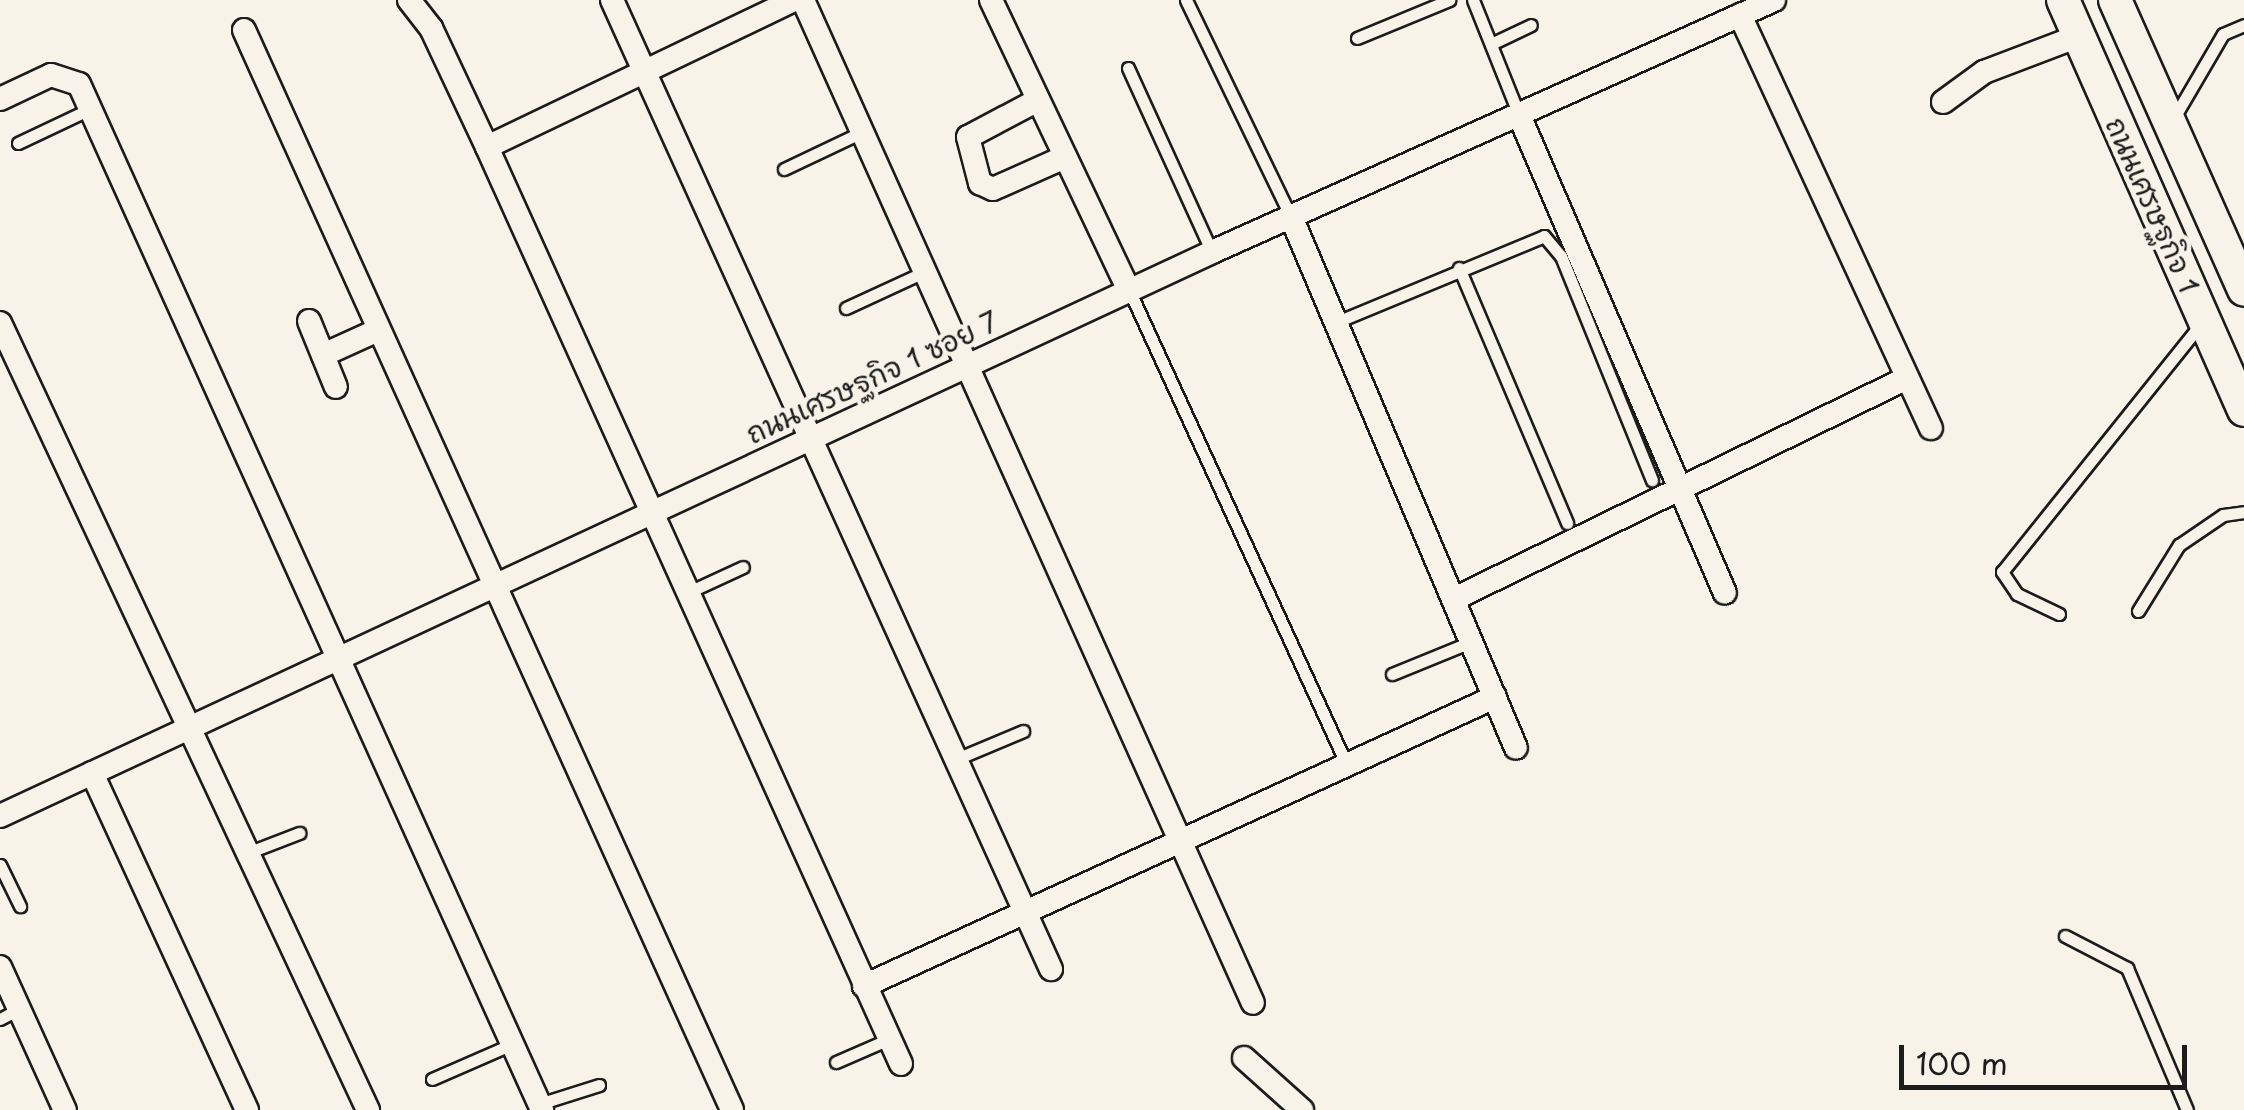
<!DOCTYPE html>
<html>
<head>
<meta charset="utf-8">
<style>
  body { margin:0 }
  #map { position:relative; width:2244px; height:1110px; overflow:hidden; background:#f7f3e8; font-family:"Playpen Sans","Playpen Sans Thai",sans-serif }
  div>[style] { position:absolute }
  .roads { filter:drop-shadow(2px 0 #1c1c1c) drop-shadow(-2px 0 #1c1c1c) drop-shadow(0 2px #1c1c1c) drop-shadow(0 -2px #1c1c1c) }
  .lane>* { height:11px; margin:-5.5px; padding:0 5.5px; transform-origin:5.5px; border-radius:5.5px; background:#f7f3e8 }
  .street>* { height:22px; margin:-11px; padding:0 11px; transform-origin:11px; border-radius:11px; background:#f7f3e8 }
  .secondary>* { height:32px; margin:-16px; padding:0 16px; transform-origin:16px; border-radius:16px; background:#f7f3e8 }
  span { translate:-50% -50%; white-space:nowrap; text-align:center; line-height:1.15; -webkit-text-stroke:9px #f7f3e8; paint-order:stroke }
  .street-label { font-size:28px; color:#1c1c1c }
  .scale { position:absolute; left:1899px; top:1045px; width:288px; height:45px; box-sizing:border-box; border:5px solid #1c1c1c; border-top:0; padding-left:12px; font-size:30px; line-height:35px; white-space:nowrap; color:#1c1c1c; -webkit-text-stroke:8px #f7f3e8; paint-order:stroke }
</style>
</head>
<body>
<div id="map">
  <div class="roads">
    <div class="lane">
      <div style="left:1186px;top:0;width:241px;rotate:64.2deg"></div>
      <div style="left:1473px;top:0;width:124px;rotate:68.2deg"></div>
      <div style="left:1357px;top:38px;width:100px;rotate:-22.4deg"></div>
      <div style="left:1491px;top:44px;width:44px;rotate:-25.4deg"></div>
      <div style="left:1128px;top:68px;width:202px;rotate:65.5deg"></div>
      <div style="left:2175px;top:116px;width:95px;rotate:-59.7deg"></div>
      <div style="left:2223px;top:34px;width:23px;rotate:-23deg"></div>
      <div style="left:18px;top:143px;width:80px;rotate:-25.3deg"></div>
      <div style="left:784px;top:169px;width:86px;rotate:-25.4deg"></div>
      <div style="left:1459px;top:268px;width:277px;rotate:67deg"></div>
      <div style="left:1129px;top:290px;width:518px;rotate:65.36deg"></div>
      <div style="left:846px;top:308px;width:86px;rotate:-24.8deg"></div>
      <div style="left:1339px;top:321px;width:222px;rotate:-22.5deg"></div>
      <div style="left:1544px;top:236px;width:26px;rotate:50deg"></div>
      <div style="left:1561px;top:256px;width:242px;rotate:67.9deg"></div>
      <div style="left:691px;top:591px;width:57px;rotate:-24.8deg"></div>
      <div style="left:2138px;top:611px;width:78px;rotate:-58.2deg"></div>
      <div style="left:2179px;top:545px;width:53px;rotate:-34.3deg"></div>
      <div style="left:2223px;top:515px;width:21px;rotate:-8deg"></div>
      <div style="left:2059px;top:614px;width:47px;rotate:-154.5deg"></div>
      <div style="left:2017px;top:594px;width:27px;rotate:-124deg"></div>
      <div style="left:2002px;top:572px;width:318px;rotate:-51.3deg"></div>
      <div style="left:1392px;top:674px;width:85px;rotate:-22.1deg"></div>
      <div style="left:954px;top:760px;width:75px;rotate:-22.8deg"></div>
      <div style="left:250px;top:852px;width:53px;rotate:-21.2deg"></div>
      <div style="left:0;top:865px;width:46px;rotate:64deg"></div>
      <div style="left:2065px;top:936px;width:70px;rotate:27.3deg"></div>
      <div style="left:2127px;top:968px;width:154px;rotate:67.1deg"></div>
      <div style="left:0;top:1019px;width:21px;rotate:-28deg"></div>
      <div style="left:836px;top:1062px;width:58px;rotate:-23.5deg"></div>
      <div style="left:432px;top:1079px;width:87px;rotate:-23.6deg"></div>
      <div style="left:539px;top:1104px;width:63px;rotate:-17.6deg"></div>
    </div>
    <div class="street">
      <div style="left:409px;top:0;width:36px;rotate:52deg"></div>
      <div style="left:431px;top:28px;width:132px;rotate:64.8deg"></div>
      <div style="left:487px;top:147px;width:1006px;rotate:65.7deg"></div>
      <div style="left:612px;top:0;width:1064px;rotate:65.63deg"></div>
      <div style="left:803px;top:0;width:1099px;rotate:65.84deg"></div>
      <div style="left:991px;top:0;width:321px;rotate:64.6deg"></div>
      <div style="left:1740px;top:15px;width:455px;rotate:65.2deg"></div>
      <div style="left:244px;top:30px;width:1185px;rotate:65.68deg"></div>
      <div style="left:0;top:99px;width:56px;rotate:-25.2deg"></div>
      <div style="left:51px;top:75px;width:29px;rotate:18deg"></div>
      <div style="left:79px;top:84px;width:1126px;rotate:65.71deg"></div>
      <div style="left:1038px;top:100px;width:79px;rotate:152.1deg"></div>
      <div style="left:968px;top:137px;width:48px;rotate:75.4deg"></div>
      <div style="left:980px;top:183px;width:14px;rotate:25deg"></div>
      <div style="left:993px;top:189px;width:79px;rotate:-24deg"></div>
      <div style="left:1943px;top:102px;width:51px;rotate:-36.2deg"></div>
      <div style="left:1984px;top:72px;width:102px;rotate:-20.8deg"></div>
      <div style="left:1519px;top:115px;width:520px;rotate:66.69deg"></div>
      <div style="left:487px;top:147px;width:340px;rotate:-25.6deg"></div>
      <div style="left:1292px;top:219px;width:574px;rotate:67.05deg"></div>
      <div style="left:309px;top:321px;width:71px;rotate:67.8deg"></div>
      <div style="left:0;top:323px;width:869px;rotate:64.94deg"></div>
      <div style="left:323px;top:355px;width:60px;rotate:-24.4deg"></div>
      <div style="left:1454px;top:599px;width:504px;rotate:-26.01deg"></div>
      <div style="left:92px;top:773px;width:371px;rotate:65.3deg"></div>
      <div style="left:0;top:816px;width:1337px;rotate:-24.95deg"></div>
      <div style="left:1212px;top:252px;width:616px;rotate:-24.15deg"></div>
      <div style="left:0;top:967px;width:157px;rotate:65.6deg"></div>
      <div style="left:864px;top:986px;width:694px;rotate:-24.61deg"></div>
      <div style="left:1244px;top:1058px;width:78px;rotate:41.9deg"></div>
    </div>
    <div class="secondary">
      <div style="left:2063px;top:0;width:448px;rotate:66.2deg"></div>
      <div style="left:2115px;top:0;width:317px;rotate:66deg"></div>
    </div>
  </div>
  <div class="street-label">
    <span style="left:2153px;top:205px;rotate:66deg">ถนนเศรษฐกิจ 1</span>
    <span style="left:872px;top:377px;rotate:-25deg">ถนนเศรษฐกิจ 1 ซอย 7</span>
  </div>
  <div class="scale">100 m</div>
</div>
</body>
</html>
